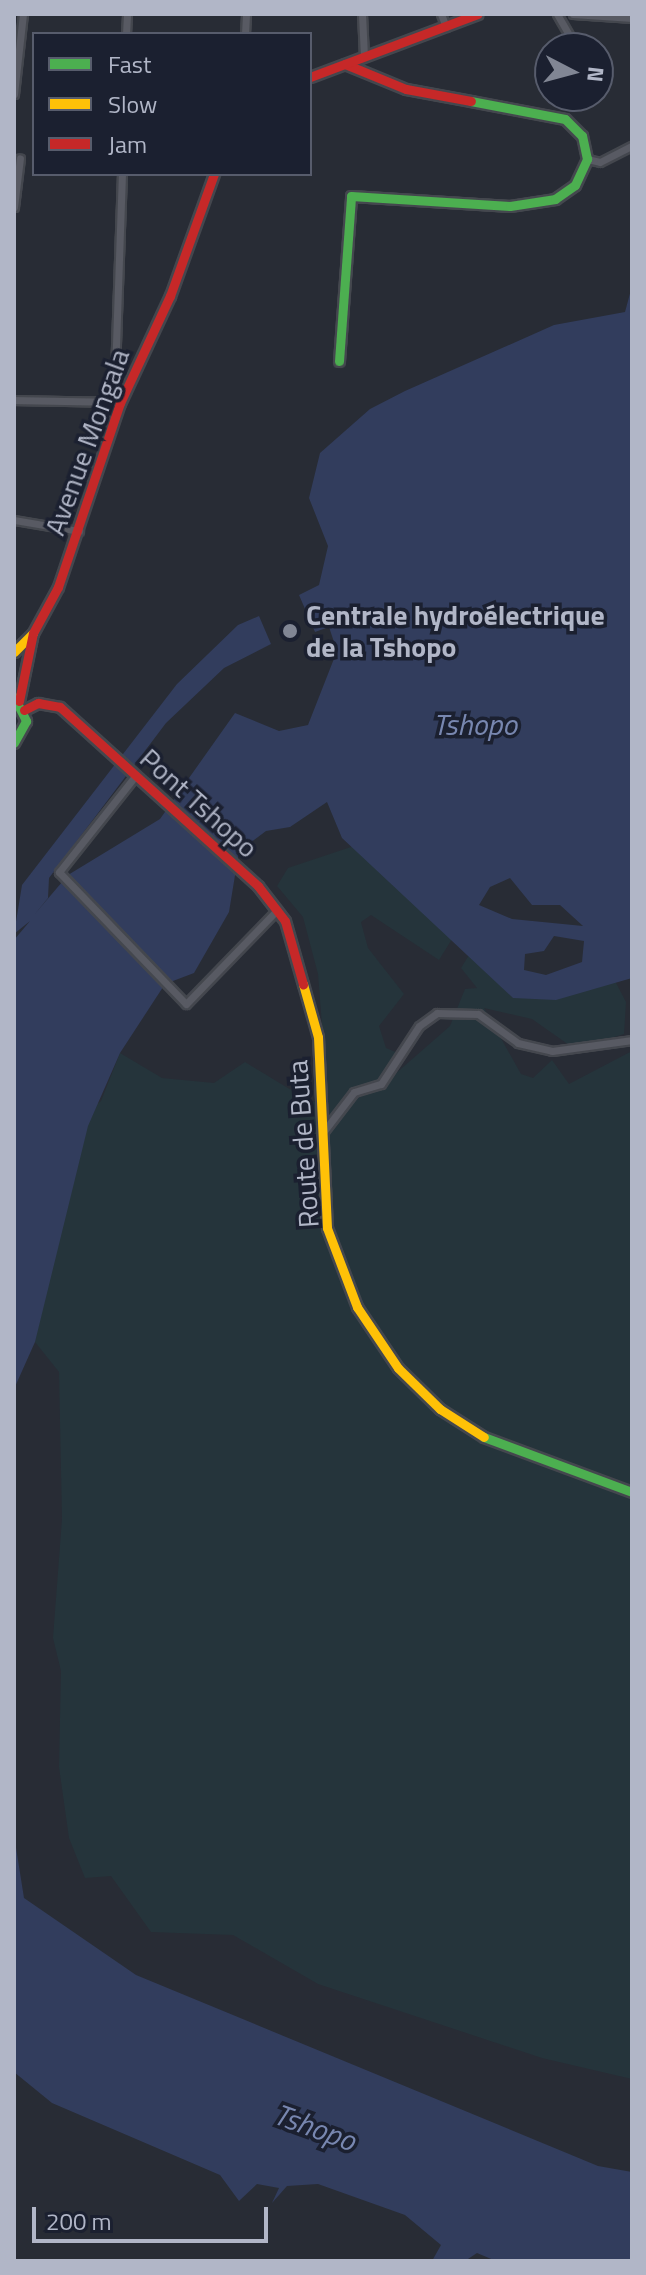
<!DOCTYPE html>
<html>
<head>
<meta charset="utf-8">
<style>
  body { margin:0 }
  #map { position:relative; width:646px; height:2275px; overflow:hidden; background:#282c35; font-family:"Titillium Web",sans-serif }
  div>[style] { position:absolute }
  .green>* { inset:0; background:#25343b }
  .water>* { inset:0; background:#323d5d }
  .roads { filter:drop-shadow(2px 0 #44474e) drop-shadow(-2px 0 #44474e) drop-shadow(0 2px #44474e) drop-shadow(0 -2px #44474e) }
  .street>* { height:7px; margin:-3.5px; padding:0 3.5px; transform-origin:3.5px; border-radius:3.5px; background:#585a63 }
  .fast>* { height:9px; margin:-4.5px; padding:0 4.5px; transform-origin:4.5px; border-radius:4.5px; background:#4caf50 }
  .slow>* { height:9px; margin:-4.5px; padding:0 4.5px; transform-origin:4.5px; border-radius:4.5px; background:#ffc107 }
  .jam>* { height:9px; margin:-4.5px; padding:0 4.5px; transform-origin:4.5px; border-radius:4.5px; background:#c62828 }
  .dots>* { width:22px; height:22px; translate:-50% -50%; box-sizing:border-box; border:4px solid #1b2030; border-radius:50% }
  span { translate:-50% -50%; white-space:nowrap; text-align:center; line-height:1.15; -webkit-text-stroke:7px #1b2030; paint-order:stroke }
  .street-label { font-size:28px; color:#b1b6c7 }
  .poi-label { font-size:28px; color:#b1b6c7; font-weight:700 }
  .left { translate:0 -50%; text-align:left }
  .water-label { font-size:30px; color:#7887b0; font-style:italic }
  .frame { position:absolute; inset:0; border:16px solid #b1b6c7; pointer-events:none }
  .legend { position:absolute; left:32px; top:32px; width:280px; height:144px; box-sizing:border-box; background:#1b2030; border:2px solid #575c6c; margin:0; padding:10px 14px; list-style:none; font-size:24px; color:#b1b6c7 }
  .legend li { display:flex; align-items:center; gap:16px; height:40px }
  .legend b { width:40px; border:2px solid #575c6c }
  .north { position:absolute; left:534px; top:32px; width:80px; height:80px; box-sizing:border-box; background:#1b2030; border:2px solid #575c6c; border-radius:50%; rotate:96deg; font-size:22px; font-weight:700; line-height:32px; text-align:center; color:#b1b6c7 }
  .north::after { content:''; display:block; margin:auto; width:28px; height:36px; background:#818694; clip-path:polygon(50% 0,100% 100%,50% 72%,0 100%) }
  .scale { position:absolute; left:32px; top:2207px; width:236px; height:36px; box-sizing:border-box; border:4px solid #b1b6c7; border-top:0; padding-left:10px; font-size:24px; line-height:28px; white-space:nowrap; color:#b1b6c7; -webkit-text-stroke:6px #1b2030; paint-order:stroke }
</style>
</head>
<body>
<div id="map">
  <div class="green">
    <div style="clip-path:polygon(354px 846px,452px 939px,439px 960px,371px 915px,361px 922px,368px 948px,404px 994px,379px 1026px,386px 1048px,400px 1054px,386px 1082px,450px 1026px,465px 989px,477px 988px,461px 968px,469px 955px,513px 998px,615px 981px,626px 1002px,624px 1034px,585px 1046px,569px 1045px,532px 1019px,484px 1008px,521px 1074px,533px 1078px,552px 1060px,569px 1084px,632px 1051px,632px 2079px,542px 2058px,318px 1984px,233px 1935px,151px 1932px,111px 1876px,85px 1878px,69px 1838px,59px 1767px,61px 1671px,53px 1638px,62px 1519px,59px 1372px,35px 1342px,35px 1298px,87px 1112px,101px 1101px,120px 1053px,162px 1078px,214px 1083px,245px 1062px,311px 1102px,328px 1102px,318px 974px,303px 917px,277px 886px,288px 868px)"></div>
  </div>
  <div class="water">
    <div style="clip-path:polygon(evenodd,632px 286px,632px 978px,556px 1000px,513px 998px,342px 838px,327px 802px,290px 827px,266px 831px,239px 851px,229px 912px,194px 973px,165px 984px,120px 1053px,88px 1126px,35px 1342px,14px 1389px,14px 940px,30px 921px,14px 934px,22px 885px,177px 684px,238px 625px,259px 616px,271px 644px,224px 668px,166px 723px,49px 878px,48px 898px,34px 915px,68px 875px,160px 819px,235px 713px,279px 731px,308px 725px,337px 651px,329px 627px,315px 632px,299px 595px,319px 585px,328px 546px,309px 498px,320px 453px,370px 409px,405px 391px,554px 325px,625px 312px,632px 286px,510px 878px,532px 905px,560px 905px,583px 926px,512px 919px,479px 905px,490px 887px,510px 878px,632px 286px,554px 936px,584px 941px,582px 962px,546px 975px,524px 970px,525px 954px,544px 951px,554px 936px)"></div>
    <div style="clip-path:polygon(14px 1835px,24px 1898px,136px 1975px,598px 2166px,632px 2172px,632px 2261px,496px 2261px,477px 2253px,465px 2261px,432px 2261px,441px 2245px,405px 2215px,318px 2184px,287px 2186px,272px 2203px,279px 2188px,257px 2184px,239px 2201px,220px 2175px,52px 2103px,14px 2072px)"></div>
  </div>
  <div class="roads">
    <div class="street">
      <div style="left:362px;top:14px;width:43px;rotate:87.3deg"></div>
      <div style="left:441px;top:14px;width:14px;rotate:69deg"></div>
      <div style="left:557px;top:14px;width:39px;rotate:60deg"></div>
      <div style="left:573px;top:14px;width:59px;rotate:3.9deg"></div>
      <div style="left:126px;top:34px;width:20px;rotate:-87deg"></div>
      <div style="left:245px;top:34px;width:20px;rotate:-87deg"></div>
      <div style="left:14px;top:94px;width:81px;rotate:-83.6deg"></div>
      <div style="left:587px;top:159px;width:13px;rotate:13deg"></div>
      <div style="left:600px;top:162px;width:36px;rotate:-27deg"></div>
      <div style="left:14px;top:207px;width:49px;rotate:-83deg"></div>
      <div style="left:14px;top:400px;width:102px;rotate:1.1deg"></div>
      <div style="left:114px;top:402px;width:228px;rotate:-88deg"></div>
      <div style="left:14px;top:520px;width:66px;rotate:9.6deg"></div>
      <div style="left:136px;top:775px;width:124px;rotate:128.4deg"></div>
      <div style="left:59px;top:872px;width:183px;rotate:46.1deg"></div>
      <div style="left:186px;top:1004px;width:131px;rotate:-45.9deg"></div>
      <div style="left:324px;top:1131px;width:49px;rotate:-52.4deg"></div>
      <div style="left:354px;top:1092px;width:28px;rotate:-17deg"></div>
      <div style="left:381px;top:1084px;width:69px;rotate:-56.8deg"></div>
      <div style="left:419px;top:1026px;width:22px;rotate:-36deg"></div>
      <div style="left:437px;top:1013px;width:41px;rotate:1.4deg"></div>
      <div style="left:478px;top:1014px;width:49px;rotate:35.9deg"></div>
      <div style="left:518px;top:1043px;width:35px;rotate:13deg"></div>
      <div style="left:552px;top:1051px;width:81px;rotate:-7.8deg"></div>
    </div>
    <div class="fast">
      <div style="left:339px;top:361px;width:165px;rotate:-85.8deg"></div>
      <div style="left:351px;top:196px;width:159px;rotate:3.6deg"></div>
      <div style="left:510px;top:206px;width:46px;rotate:-8.8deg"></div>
      <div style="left:555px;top:199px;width:24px;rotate:-35deg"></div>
      <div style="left:575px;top:185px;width:29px;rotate:-65deg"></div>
      <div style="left:587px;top:159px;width:24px;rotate:-102deg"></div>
      <div style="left:582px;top:136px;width:24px;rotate:-135deg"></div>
      <div style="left:565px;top:119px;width:96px;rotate:-169.2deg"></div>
      <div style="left:14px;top:697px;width:27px;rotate:63deg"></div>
      <div style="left:26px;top:721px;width:25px;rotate:119deg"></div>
      <div style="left:484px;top:1437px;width:158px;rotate:20.4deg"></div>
    </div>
    <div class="slow">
      <div style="left:14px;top:652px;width:27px;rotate:-45deg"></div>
      <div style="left:303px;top:984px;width:55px;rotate:74.2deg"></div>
      <div style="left:318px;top:1037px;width:191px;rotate:87.3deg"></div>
      <div style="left:327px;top:1228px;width:85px;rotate:69.2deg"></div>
      <div style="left:357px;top:1307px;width:73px;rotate:56.1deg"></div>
      <div style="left:398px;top:1368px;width:59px;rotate:44.3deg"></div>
      <div style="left:440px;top:1409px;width:52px;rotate:32.5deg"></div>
    </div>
    <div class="jam">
      <div style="left:345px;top:64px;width:66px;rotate:22.3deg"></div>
      <div style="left:406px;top:89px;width:66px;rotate:10.5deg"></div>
      <div style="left:310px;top:77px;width:179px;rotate:-20.6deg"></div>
      <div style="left:19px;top:701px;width:69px;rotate:-78.4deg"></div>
      <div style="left:33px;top:633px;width:52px;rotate:-61.5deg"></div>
      <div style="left:58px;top:587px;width:194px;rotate:-71.4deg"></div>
      <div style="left:120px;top:403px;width:118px;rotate:-65deg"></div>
      <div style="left:170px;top:296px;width:130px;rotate:-70.2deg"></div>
      <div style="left:24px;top:710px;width:16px;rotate:-27deg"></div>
      <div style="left:38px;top:703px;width:22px;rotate:10deg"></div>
      <div style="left:60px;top:707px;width:267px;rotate:42.1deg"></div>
      <div style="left:258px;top:886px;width:44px;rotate:52.4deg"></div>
      <div style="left:285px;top:921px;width:66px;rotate:74.1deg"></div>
    </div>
  </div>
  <div class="dots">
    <div style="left:290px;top:631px;background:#818694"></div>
  </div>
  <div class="street-label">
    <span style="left:87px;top:442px;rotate:-70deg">Avenue Mongala</span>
    <span style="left:199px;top:803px;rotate:42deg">Pont Tshopo</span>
    <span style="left:303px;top:1144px;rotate:-94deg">Route de Buta</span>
  </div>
  <div class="poi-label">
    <span class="left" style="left:306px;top:631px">Centrale hydroélectrique<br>de la Tshopo</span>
  </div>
  <div class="water-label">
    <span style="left:475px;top:724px">Tshopo</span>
    <span style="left:315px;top:2127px;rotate:20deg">Tshopo</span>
  </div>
  <div class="frame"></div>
  <ul class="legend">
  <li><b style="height:10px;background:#4caf50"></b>Fast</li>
  <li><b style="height:10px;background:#ffc107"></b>Slow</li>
  <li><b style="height:10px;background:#c62828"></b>Jam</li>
  </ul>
  <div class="north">N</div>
  <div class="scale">200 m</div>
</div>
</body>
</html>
